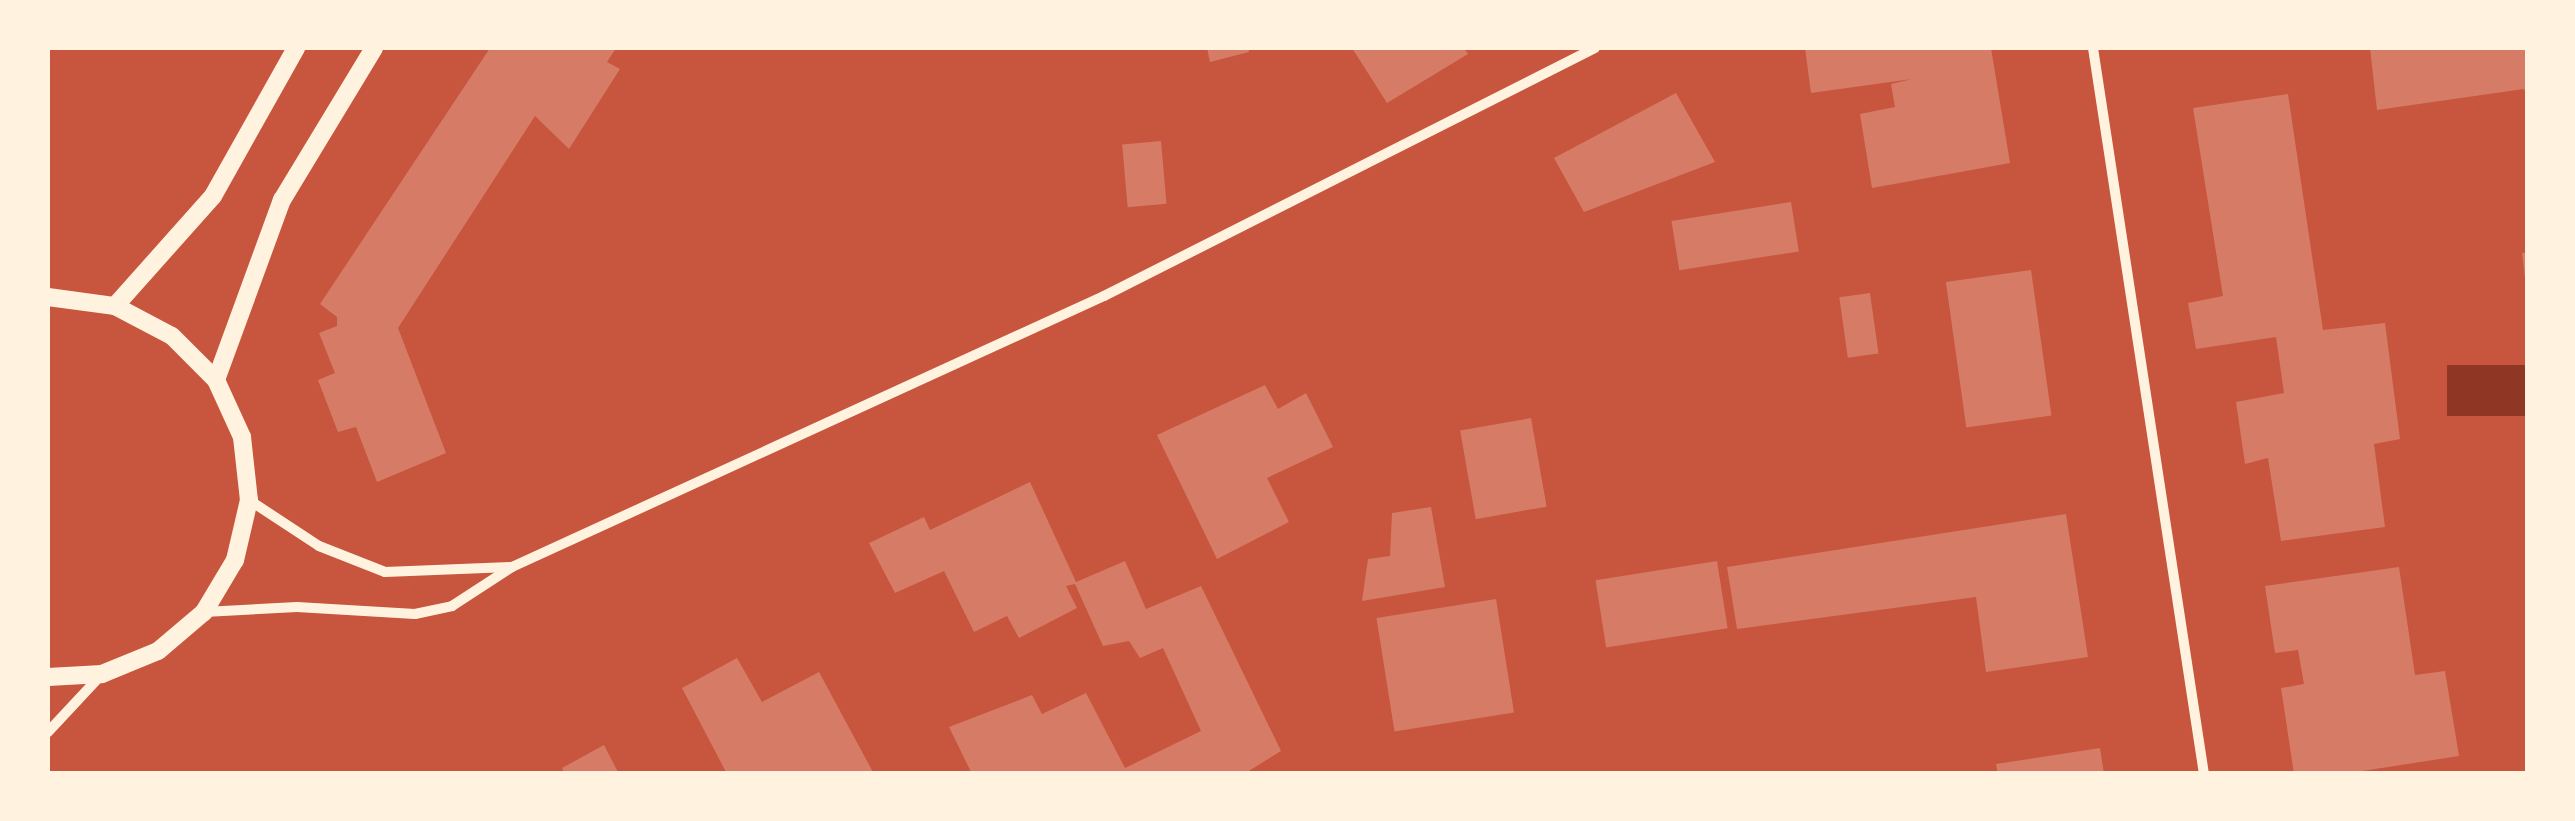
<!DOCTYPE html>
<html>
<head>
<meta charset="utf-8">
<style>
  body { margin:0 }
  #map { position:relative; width:2575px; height:821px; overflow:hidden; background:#c8553d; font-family:Signika,sans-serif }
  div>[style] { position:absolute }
  .water>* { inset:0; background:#8f3625; transform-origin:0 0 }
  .building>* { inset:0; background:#d67c66; transform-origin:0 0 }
  .minor>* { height:10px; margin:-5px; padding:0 5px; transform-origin:5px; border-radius:5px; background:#fff3e0 }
  .tertiary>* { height:18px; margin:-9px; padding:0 9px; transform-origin:9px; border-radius:9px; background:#fff3e0 }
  span { translate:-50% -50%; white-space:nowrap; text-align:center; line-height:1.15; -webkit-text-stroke:10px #fff3e0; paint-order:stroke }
  .frame { position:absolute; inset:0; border:50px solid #fff3e0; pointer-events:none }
</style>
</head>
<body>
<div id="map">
  <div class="water">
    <div style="left:2527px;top:365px;width:51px;height:80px;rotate:90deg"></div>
  </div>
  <div class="building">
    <div style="clip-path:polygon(490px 48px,616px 48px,607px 62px,620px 69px,569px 149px,535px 116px,398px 328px,446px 453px,377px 482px,356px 427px,338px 432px,318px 380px,335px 373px,319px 333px,337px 326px,337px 317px,320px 304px)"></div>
    <div style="clip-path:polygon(1207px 48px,1248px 48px,1249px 52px,1210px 62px)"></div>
    <div style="clip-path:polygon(1352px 48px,1464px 48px,1468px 54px,1387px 103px)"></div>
    <div style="clip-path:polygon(1805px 48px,1991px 48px,2010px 163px,1872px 188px,1860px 114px,1895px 107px,1891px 84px,1912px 79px,1811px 93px)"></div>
    <div style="clip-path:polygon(2370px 48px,2528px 48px,2528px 99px,2524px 89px,2377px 110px)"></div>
    <div style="clip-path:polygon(1676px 93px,1715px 162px,1584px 212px,1554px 158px)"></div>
    <div style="clip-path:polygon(2288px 94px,2323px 330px,2385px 323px,2400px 439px,2374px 444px,2385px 527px,2281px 541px,2268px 458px,2245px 464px,2236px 402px,2284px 393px,2276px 337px,2196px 349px,2188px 303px,2223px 296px,2193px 108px)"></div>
    <div style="left:1161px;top:141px;width:63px;height:39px;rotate:85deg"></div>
    <div style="left:1791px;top:202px;width:50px;height:121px;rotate:81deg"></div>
    <div style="clip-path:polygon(2522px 253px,2528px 253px,2528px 278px,2525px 278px)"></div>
    <div style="left:2031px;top:270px;width:147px;height:86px;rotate:82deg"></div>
    <div style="left:1870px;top:293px;width:61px;height:31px;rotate:82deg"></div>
    <div style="clip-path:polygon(1265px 385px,1278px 409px,1306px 393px,1333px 447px,1267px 478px,1289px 522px,1217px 559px,1157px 435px)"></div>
    <div style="left:1531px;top:418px;width:90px;height:72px;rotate:80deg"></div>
    <div style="clip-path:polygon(1030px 482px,1076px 582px,1125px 561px,1146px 609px,1201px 586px,1281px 751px,1244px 774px,972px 774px,949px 727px,1032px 695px,1042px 714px,1086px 693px,1125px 768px,1201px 731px,1163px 648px,1140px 658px,1129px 641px,1103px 646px,1075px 584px,1066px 586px,1077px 608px,1019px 638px,1007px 616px,974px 632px,944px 571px,895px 593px,869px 543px,924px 517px,930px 530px)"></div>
    <div style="clip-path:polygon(1431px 507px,1445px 587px,1362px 601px,1368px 559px,1390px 556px,1392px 513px)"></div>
    <div style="clip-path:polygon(2066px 514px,2088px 657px,1986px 672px,1976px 597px,1737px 629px,1727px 567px)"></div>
    <div style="left:1717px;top:561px;width:68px;height:123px;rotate:81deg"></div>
    <div style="clip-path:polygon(2399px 567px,2415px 675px,2445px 671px,2459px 756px,2343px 774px,2294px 774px,2281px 688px,2304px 684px,2298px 650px,2275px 653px,2265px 586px)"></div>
    <div style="left:1496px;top:599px;width:115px;height:121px;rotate:81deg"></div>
    <div style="clip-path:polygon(737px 658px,762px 702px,819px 672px,874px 774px,727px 774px,682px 688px)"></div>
    <div style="clip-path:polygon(604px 745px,619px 774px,565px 774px,562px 768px)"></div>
    <div style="clip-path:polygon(2100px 748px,2104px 774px,1998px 774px,1996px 764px)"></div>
  </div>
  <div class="minor">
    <div style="left:2093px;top:48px;width:734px;rotate:81.31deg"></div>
    <div style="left:249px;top:500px;width:84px;rotate:33.3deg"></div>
    <div style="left:319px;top:546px;width:71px;rotate:21.5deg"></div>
    <div style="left:385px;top:572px;width:126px;rotate:-2.3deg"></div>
    <div style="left:204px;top:612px;width:93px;rotate:-3.1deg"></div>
    <div style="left:297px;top:607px;width:118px;rotate:3.4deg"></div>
    <div style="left:415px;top:614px;width:38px;rotate:-12deg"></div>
    <div style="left:452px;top:606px;width:72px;rotate:-33deg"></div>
    <div style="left:512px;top:567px;width:651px;rotate:-24.6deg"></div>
    <div style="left:1104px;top:296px;width:550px;rotate:-26.8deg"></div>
    <div style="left:48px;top:732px;width:79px;rotate:-47deg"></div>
  </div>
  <div class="tertiary">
    <div style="left:48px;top:297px;width:68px;rotate:7.7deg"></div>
    <div style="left:115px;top:306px;width:64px;rotate:27.8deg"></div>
    <div style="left:172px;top:336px;width:62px;rotate:45deg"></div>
    <div style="left:216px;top:380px;width:63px;rotate:65.5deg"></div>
    <div style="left:242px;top:437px;width:63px;rotate:83.7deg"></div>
    <div style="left:249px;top:500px;width:62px;rotate:103.1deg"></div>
    <div style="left:235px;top:560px;width:61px;rotate:120.8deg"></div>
    <div style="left:204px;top:612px;width:60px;rotate:139.7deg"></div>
    <div style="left:158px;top:651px;width:61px;rotate:157.7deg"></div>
    <div style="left:102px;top:674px;width:54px;rotate:176.8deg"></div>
    <div style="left:115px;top:306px;width:147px;rotate:-48.3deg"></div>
    <div style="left:213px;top:196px;width:170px;rotate:-60.7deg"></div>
    <div style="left:216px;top:380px;width:192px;rotate:-69.9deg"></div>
    <div style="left:282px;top:200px;width:178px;rotate:-58.8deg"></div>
  </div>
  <div class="frame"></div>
</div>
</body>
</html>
